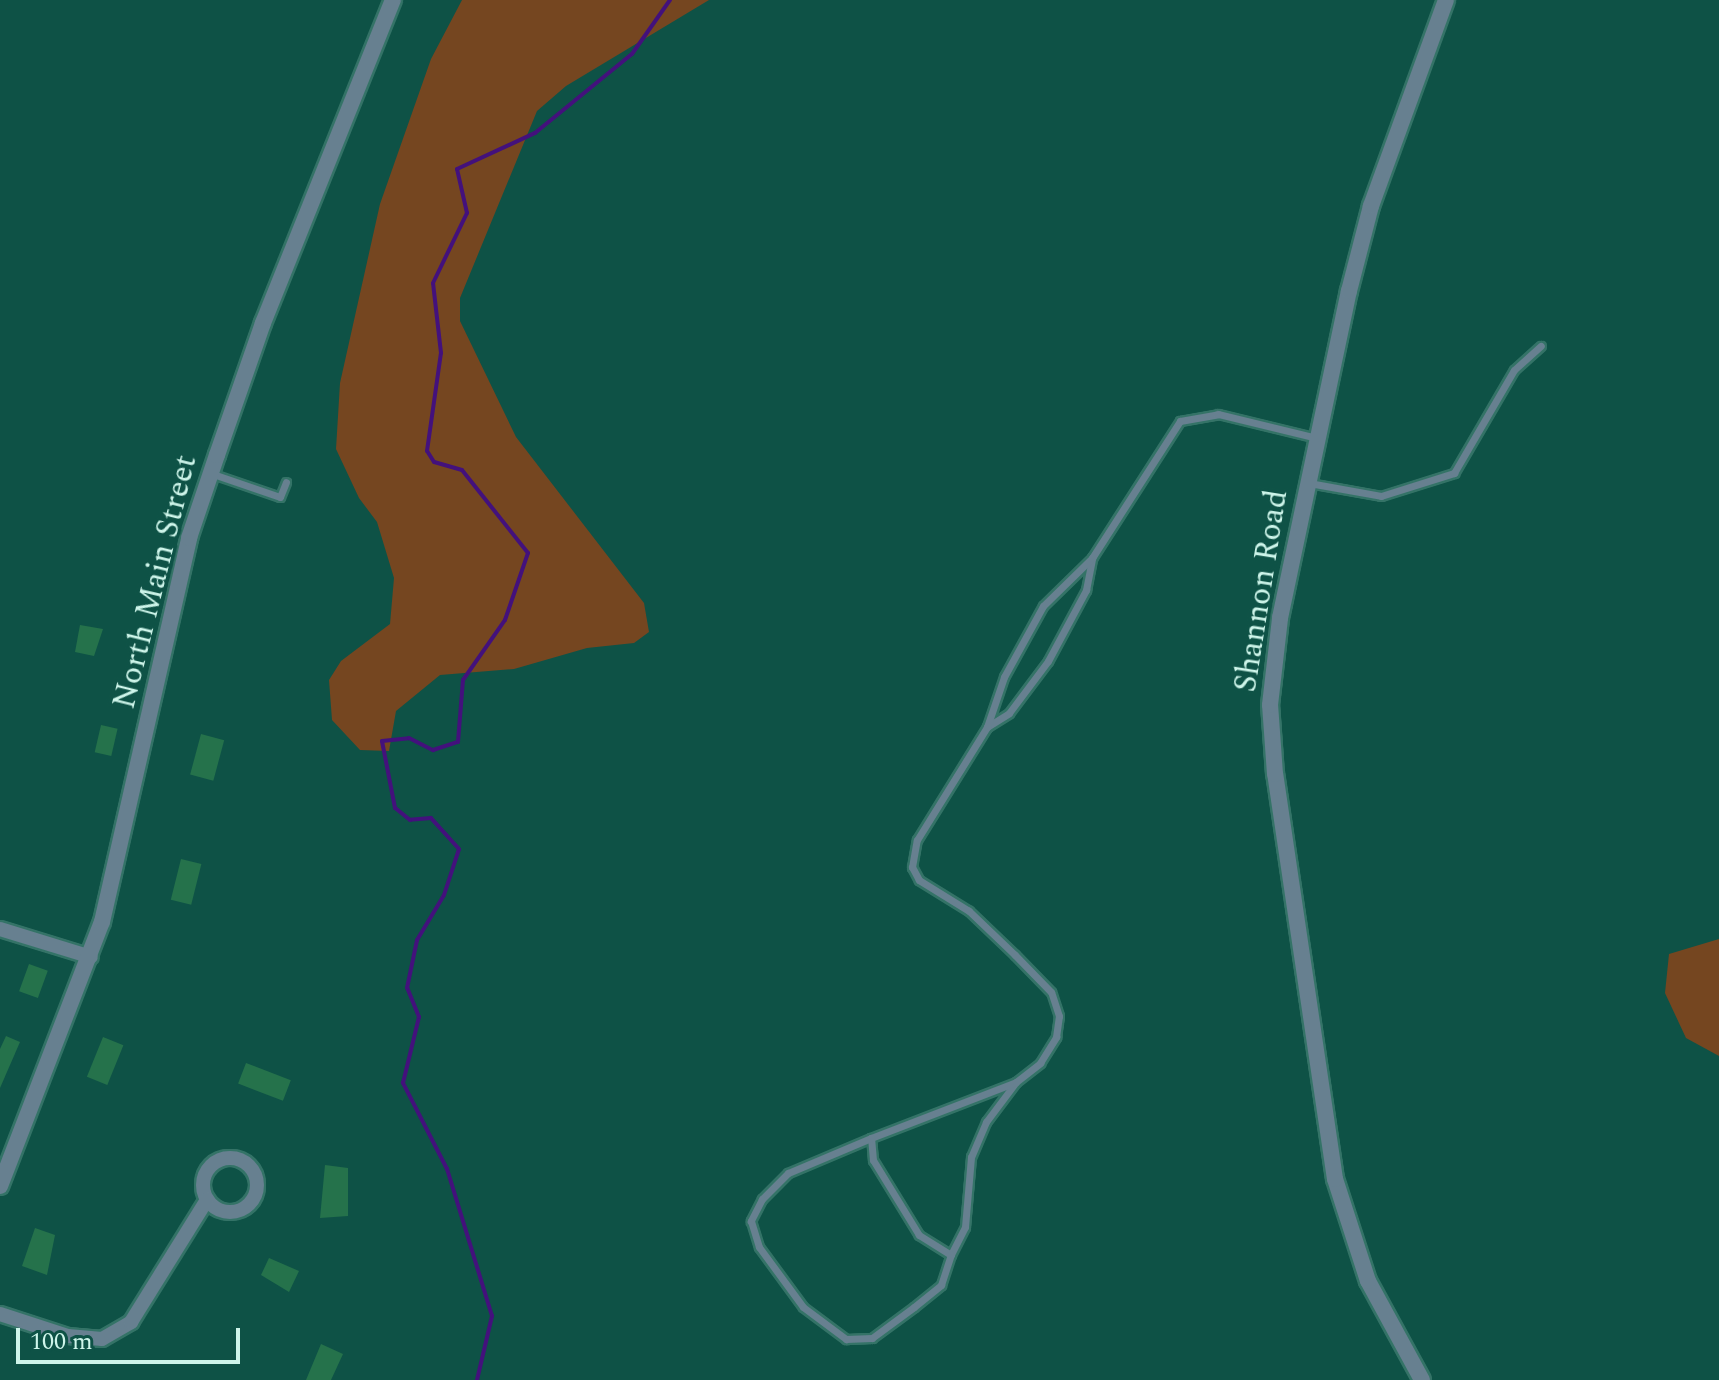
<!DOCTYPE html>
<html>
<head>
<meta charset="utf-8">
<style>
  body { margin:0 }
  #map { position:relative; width:1719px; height:1380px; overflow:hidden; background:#0e5246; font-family:Spectral,serif }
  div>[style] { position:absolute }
  .green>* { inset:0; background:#754620 }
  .stream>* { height:4px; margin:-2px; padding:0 2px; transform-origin:2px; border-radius:2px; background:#43117c }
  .building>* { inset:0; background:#25724b; transform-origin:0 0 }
  .roads { filter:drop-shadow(2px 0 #347367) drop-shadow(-2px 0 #347367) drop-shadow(0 2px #347367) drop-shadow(0 -2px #347367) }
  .service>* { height:7px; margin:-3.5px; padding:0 3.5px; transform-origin:3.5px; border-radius:3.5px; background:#678090 }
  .minor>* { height:14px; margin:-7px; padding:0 7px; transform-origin:7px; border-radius:7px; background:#678090 }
  .minor>.ring { margin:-7px; padding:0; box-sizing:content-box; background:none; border:14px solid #678090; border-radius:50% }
  .tertiary>* { height:16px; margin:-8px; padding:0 8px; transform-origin:8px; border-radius:8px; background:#678090 }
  span { translate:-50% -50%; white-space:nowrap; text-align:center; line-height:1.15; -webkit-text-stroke:7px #0e5246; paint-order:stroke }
  .street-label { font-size:32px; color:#cef5ea }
  .scale { position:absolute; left:16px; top:1328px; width:224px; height:36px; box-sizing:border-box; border:4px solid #cef5ea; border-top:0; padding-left:10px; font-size:24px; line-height:28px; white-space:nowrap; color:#cef5ea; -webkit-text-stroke:6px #0e5246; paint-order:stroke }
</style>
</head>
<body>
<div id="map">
  <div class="green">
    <div style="clip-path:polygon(462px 0,709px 0,566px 86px,537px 111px,460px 298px,460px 321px,516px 437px,644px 603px,649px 632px,634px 643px,587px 648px,514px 669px,440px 675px,396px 711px,389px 751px,360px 750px,332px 720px,329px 680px,341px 661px,390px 624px,394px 578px,377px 522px,359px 498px,336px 449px,340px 383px,380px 204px,431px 59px)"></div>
    <div style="clip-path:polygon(1719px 939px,1719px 1056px,1686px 1038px,1665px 993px,1669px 954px)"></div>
  </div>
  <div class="stream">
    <div style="left:477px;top:1380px;width:66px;rotate:-76.8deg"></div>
    <div style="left:492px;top:1316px;width:154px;rotate:-107deg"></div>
    <div style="left:447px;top:1169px;width:97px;rotate:-117.1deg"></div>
    <div style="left:403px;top:1083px;width:68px;rotate:-76.4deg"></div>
    <div style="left:419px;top:1017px;width:31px;rotate:-112deg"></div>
    <div style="left:407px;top:988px;width:49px;rotate:-78.2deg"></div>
    <div style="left:417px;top:940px;width:52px;rotate:-59deg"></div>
    <div style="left:444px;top:895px;width:48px;rotate:-71.9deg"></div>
    <div style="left:459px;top:849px;width:42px;rotate:-132.1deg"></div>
    <div style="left:431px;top:818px;width:21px;rotate:175deg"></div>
    <div style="left:410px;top:820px;width:19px;rotate:-141deg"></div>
    <div style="left:395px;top:808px;width:68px;rotate:-101deg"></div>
    <div style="left:382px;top:741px;width:27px;rotate:-6deg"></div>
    <div style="left:409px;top:738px;width:27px;rotate:27deg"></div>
    <div style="left:433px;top:750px;width:26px;rotate:-18deg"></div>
    <div style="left:458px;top:742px;width:62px;rotate:-85.4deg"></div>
    <div style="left:463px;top:680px;width:73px;rotate:-55deg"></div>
    <div style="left:505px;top:620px;width:71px;rotate:-71.1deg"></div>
    <div style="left:528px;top:553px;width:106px;rotate:-128.5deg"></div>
    <div style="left:462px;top:470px;width:29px;rotate:-164deg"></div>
    <div style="left:434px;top:462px;width:13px;rotate:-122deg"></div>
    <div style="left:427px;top:451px;width:99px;rotate:-81.9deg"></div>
    <div style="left:441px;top:353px;width:70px;rotate:-96.5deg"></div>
    <div style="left:433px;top:283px;width:78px;rotate:-64.1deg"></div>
    <div style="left:467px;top:213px;width:45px;rotate:-102.8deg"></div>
    <div style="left:457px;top:169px;width:86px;rotate:-24.8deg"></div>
    <div style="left:535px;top:133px;width:125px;rotate:-39.2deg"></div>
    <div style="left:632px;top:54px;width:66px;rotate:-54.9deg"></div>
  </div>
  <div class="building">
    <div style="clip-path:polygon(80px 625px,103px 629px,94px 656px,75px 652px)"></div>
    <div style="left:101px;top:725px;width:17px;height:28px;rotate:13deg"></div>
    <div style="left:201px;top:734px;width:24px;height:42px;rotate:15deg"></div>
    <div style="left:181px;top:859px;width:21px;height:42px;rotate:14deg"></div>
    <div style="left:29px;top:964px;width:20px;height:29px;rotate:20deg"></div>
    <div style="clip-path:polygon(6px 1036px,20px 1042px,0 1088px,0 1049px)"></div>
    <div style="left:103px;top:1037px;width:22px;height:43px;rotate:22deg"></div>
    <div style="left:246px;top:1063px;width:48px;height:22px;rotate:21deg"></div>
    <div style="clip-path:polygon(325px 1165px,348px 1168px,348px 1216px,320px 1218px)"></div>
    <div style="clip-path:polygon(35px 1228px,55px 1235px,47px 1275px,22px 1266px)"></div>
    <div style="clip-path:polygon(269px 1258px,299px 1271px,289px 1292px,261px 1275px)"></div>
    <div style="clip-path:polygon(321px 1344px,343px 1354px,331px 1380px,306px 1380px)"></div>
  </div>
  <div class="roads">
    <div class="service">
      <div style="left:210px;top:473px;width:74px;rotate:18.9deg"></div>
      <div style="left:280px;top:497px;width:16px;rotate:-68deg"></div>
      <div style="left:1309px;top:483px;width:73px;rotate:10.2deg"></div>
      <div style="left:1381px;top:496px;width:77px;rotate:-17.5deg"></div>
      <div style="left:1454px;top:473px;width:119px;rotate:-59.8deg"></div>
      <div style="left:1514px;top:370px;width:36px;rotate:-42deg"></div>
      <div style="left:987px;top:727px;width:26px;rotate:-32deg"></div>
      <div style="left:1009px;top:713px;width:65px;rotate:-53.1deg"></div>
      <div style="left:1048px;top:661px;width:81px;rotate:-61.8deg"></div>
      <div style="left:1086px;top:590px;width:33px;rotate:-79deg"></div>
      <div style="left:1016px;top:1082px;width:50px;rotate:126.9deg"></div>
      <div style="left:986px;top:1122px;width:38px;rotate:113deg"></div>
      <div style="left:971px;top:1157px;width:70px;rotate:94.9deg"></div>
      <div style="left:965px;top:1227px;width:31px;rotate:117deg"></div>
      <div style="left:951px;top:1255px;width:38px;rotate:-148deg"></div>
      <div style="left:919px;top:1235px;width:88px;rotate:-121.5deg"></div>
      <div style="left:873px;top:1160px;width:22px;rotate:-95deg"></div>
      <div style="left:871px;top:1138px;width:155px;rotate:-21.1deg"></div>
      <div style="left:1016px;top:1082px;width:31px;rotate:-38deg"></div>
      <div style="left:1040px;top:1063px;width:31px;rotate:-58deg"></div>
      <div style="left:1056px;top:1037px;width:21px;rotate:-82deg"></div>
      <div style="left:1059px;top:1016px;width:25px;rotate:-108deg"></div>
      <div style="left:1051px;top:992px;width:52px;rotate:-134.2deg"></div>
      <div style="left:1015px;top:955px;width:64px;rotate:-136.3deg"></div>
      <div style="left:969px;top:911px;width:59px;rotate:-148.2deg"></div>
      <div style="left:919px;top:880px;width:15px;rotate:-118deg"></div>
      <div style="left:912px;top:867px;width:27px;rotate:-80deg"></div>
      <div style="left:917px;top:840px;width:133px;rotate:-58.2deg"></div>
      <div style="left:987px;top:727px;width:53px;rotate:-71.2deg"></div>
      <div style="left:1004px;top:677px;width:81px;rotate:-61.2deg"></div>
      <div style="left:1043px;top:606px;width:69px;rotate:-44.4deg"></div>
      <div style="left:1092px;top:558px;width:163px;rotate:-57.3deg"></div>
      <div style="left:1180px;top:421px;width:39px;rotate:-10deg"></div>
      <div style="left:1218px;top:414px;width:102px;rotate:13.6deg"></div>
      <div style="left:871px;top:1138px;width:90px;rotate:157.1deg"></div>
      <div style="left:788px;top:1173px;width:37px;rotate:135deg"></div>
      <div style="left:762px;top:1199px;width:25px;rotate:117deg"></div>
      <div style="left:751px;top:1221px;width:27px;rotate:73deg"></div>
      <div style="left:759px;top:1247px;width:74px;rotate:53.7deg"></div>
      <div style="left:803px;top:1307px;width:54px;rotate:36.7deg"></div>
      <div style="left:846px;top:1339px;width:26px;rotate:-2deg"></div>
      <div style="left:872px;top:1338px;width:52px;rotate:-36.4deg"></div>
      <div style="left:914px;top:1307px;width:35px;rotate:-39deg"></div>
      <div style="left:941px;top:1285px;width:32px;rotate:-72deg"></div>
    </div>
    <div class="minor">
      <div style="left:0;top:929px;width:95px;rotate:17.1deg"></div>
      <div class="ring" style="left:203px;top:1158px;width:40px;height:40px"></div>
      <div style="left:0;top:1314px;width:71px;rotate:17.9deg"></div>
      <div style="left:68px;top:1336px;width:34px;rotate:5deg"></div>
      <div style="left:102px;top:1339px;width:34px;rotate:-30deg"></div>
      <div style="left:131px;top:1322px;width:144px;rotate:-58.1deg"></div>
    </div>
    <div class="tertiary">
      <div style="left:0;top:1186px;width:283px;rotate:-68.9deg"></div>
      <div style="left:102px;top:922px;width:394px;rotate:-77.2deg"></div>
      <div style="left:189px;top:538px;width:88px;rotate:-71.4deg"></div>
      <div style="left:217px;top:455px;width:140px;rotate:-70.8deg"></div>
      <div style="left:263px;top:323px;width:348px;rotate:-68.1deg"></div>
      <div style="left:1422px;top:1380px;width:113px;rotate:-118.6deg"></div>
      <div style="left:1368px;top:1281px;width:107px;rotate:-107.9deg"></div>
      <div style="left:1335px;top:1179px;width:409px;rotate:-98.4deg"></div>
      <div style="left:1275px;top:774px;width:69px;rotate:-94.1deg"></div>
      <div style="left:1270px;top:705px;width:88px;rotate:-83.4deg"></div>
      <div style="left:1280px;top:618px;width:334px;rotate:-78.1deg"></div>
      <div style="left:1349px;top:291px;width:88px;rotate:-75.5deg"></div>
      <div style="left:1371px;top:206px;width:219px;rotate:-70deg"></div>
    </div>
  </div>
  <div class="street-label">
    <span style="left:156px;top:582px;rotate:-76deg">North Main Street</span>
    <span style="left:1262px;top:591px;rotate:-81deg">Shannon Road</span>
  </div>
  <div class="scale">100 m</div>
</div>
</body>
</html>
